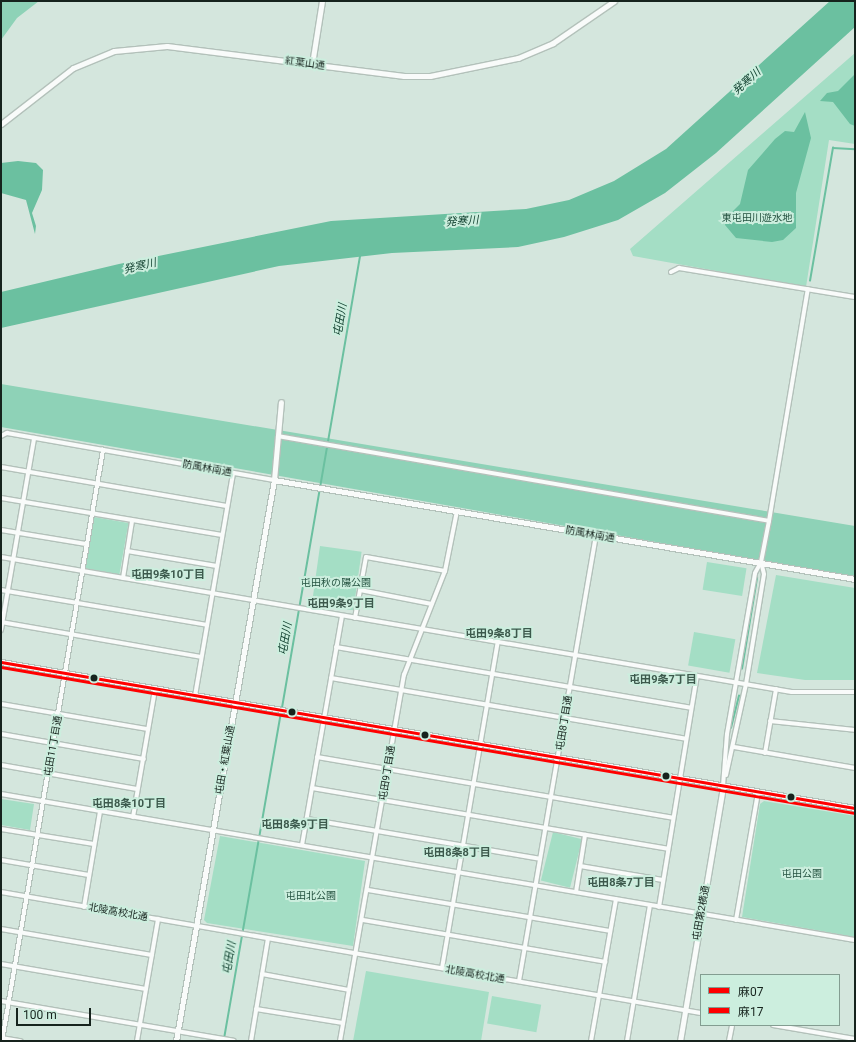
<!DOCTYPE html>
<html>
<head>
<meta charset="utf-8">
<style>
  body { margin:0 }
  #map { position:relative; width:856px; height:1042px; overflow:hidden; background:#d4e6dd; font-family:Roboto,"Noto Sans JP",sans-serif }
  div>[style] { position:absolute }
  .green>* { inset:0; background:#a4dec5; transform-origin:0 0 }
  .forest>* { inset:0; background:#8ed2b7 }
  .water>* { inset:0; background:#6bc0a0 }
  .stream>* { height:1.5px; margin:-0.75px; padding:0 0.75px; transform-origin:0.75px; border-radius:0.75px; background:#6bc0a0 }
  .roads { filter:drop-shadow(1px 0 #b3c1ba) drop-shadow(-1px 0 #b3c1ba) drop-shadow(0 1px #b3c1ba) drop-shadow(0 -1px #b3c1ba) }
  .minor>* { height:4px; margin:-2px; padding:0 2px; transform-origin:2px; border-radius:2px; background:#f9fbfa }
  .tertiary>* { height:5px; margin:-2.5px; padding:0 2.5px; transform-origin:2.5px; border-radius:2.5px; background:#f9fbfa }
  .bus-1>* { height:3px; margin:-1.5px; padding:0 1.5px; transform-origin:1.5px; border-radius:1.5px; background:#f00 }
  .bus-2>* { height:3px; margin:-1.5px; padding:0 1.5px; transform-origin:1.5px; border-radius:1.5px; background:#f00 }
  .dots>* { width:11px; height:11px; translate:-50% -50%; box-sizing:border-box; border:2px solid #cceede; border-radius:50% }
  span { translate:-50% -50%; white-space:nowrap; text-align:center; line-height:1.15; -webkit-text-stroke:4px #cceede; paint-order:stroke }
  .street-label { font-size:10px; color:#16231d }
  .park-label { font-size:10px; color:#245240 }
  .water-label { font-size:11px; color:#154433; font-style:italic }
  .neighbourhood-label { font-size:11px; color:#3c594c; font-weight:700 }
  .frame { position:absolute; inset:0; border:2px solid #16231d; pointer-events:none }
  .legend { position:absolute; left:700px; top:974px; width:140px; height:52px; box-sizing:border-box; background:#cceede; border:1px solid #839d91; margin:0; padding:5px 7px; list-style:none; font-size:12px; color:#16231d }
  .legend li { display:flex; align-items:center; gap:8px; height:20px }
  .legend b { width:20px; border:1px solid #839d91 }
  .scale { position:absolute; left:16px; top:1008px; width:75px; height:18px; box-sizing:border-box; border:2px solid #16231d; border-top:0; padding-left:5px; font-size:12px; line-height:14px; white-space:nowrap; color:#16231d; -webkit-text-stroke:3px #cceede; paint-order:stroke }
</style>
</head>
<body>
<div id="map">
  <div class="green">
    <div style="clip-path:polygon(855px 53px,855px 144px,829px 140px,806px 287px,633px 256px,630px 249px)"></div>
    <div style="left:94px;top:517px;width:35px;height:52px;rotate:10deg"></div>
    <div style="left:320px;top:546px;width:42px;height:59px;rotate:8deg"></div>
    <div style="left:707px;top:562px;width:40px;height:28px;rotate:9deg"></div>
    <div style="clip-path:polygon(776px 575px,855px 588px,855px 680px,805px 680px,757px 673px)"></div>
    <div style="left:694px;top:632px;width:42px;height:34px;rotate:10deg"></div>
    <div style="clip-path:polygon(1px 799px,34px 804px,30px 830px,1px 825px)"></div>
    <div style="clip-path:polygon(764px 801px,855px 816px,855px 937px,742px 917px,760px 804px)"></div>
    <div style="left:553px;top:832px;width:30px;height:50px;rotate:14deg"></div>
    <div style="clip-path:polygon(220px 836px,365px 861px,353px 946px,207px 923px,204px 920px)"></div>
    <div style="clip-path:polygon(366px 971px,489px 992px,481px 1041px,353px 1041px)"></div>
    <div style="left:492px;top:996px;width:50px;height:28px;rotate:10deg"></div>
  </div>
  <div class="forest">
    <div style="clip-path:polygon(1px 1px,39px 1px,17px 18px,1px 40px)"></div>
    <div style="clip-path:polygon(1px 384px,855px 526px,855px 577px,1px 427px)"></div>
  </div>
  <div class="water">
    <div style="clip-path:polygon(830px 1px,855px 1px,855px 27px,716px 153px,665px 193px,618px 220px,564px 237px,518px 247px,392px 253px,279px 266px,1px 328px,1px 292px,119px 264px,331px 221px,526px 209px,569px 200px,614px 181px,666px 149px)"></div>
    <div style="clip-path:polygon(855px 74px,855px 126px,850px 124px,833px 102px,820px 101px,827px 93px,838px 91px)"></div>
    <div style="clip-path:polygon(805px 112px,811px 138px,796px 193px,796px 228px,783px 240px,772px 242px,736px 238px,725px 225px,726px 218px,740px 204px,748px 170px,775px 139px,785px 131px,794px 132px)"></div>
    <div style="clip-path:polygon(18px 161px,36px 163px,43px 170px,42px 190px,32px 213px,36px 226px,35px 234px,26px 200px,1px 193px,1px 163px)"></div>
  </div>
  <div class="stream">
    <div style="left:810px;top:281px;width:135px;rotate:-80.2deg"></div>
    <div style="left:833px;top:148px;width:22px;rotate:3deg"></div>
    <div style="left:742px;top:669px;width:92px;rotate:-80.6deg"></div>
    <div style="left:282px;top:708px;width:460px;rotate:-80.2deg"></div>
    <div style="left:731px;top:728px;width:33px;rotate:-76deg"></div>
    <div style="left:224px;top:1039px;width:332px;rotate:-80.1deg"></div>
  </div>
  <div class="roads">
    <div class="minor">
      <div style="left:671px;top:272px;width:9px;rotate:-27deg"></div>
      <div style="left:679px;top:268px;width:178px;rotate:9.4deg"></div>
      <div style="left:1px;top:436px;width:7px;rotate:-27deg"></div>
      <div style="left:7px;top:433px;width:271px;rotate:10deg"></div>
      <div style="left:278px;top:436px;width:498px;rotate:9.8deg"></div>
      <div style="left:769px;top:521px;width:235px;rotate:-80.5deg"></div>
      <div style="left:1px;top:467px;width:229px;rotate:9.8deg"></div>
      <div style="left:1px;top:498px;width:224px;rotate:9.5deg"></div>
      <div style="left:1px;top:530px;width:86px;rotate:9.4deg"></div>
      <div style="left:127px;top:551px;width:91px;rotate:9.5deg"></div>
      <div style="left:1px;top:557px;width:802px;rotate:9.69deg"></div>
      <div style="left:792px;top:692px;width:63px"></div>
      <div style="left:123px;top:578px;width:58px;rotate:-81deg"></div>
      <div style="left:1px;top:590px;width:209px;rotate:9.6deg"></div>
      <div style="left:360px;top:590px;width:73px;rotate:11deg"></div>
      <div style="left:355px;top:618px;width:62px;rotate:-79.8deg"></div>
      <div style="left:366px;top:557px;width:80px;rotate:10deg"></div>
      <div style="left:1px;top:622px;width:203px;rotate:9.9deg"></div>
      <div style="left:1px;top:630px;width:195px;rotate:-80.2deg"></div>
      <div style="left:336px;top:647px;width:360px;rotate:9.7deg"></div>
      <div style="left:331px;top:678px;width:360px;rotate:9.7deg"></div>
      <div style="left:195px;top:696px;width:226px;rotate:-80.3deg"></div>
      <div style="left:1px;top:704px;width:149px;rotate:9.7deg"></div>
      <div style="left:770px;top:721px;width:85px;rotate:6deg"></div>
      <div style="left:1px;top:734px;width:145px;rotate:9.9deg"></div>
      <div style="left:734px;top:747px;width:123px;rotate:9.8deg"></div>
      <div style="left:765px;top:753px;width:65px;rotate:-80.2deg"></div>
      <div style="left:317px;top:757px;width:361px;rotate:9.7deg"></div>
      <div style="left:1px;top:765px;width:138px;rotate:10deg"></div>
      <div style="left:726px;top:775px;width:93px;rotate:-77.6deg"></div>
      <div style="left:746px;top:684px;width:111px;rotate:-80.7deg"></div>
      <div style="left:764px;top:574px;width:12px;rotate:-104deg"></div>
      <div style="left:723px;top:786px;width:52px;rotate:-85.6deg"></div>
      <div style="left:727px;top:734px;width:163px;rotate:-80.1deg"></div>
      <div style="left:755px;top:573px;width:13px;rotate:-61deg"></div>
      <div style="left:761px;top:562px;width:42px;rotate:-79deg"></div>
      <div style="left:312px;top:788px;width:361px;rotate:9.7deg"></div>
      <div style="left:1px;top:794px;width:866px;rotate:9.7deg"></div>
      <div style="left:133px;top:817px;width:130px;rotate:-80.2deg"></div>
      <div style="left:307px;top:819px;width:236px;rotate:9.7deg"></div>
      <div style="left:1px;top:829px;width:94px;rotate:9.2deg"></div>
      <div style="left:302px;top:845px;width:232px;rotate:-80.1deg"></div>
      <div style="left:1px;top:860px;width:89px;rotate:9.7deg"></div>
      <div style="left:580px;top:866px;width:84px;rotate:9.6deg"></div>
      <div style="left:368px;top:890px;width:245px;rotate:9.6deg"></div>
      <div style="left:1px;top:892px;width:710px;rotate:9.81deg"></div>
      <div style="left:576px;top:892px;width:58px;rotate:-81deg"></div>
      <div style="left:84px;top:907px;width:97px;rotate:-80.5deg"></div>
      <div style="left:659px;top:907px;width:234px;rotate:-80.7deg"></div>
      <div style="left:363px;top:920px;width:246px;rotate:9.8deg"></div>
      <div style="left:736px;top:920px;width:130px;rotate:-80.2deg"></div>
      <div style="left:1px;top:929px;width:153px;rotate:9.8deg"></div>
      <div style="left:1px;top:964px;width:147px;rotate:9.8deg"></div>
      <div style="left:442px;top:968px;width:331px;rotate:-80.3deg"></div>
      <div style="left:262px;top:974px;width:88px;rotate:10.4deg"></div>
      <div style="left:519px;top:981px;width:453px;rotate:-80.2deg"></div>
      <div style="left:1px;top:1001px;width:236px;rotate:9.7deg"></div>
      <div style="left:256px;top:1009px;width:88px;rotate:9.1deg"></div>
      <div style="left:773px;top:1025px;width:83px;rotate:9.7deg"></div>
      <div style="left:1px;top:1038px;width:20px;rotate:9deg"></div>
      <div style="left:2px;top:1041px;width:600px;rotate:-80.3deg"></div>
      <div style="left:137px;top:1041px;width:124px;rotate:-80.2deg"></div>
      <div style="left:251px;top:1041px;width:104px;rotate:-80.6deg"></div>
      <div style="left:340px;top:1041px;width:372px;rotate:-80.1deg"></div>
      <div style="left:404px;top:675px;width:112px;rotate:-68.5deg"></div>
      <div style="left:445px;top:571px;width:61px;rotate:-78.7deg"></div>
      <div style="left:591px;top:1041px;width:144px;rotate:-80deg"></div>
      <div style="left:627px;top:1041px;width:138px;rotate:-80.4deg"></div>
      <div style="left:729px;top:1041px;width:16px;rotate:-79deg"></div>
    </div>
    <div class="tertiary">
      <div style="left:312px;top:64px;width:64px;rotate:-81deg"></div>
      <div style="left:1px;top:124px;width:91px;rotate:-37.9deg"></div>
      <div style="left:73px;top:68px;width:44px;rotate:-22.5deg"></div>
      <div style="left:114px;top:51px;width:53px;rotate:-5.4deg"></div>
      <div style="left:167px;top:46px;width:239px;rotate:7.2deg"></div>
      <div style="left:404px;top:76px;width:26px"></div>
      <div style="left:430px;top:76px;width:90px;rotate:-11.6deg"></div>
      <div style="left:518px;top:58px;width:38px;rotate:-23deg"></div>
      <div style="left:553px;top:43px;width:74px;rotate:-34.5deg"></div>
      <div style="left:274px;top:480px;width:589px;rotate:9.67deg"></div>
      <div style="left:1px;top:662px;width:866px;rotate:9.7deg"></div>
      <div style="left:176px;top:1041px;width:569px;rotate:-80.09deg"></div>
      <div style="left:274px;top:480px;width:78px;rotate:-84.9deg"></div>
      <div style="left:680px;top:1041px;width:259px;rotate:-80.4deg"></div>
    </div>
  </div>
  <div class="bus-1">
    <div style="left:1px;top:662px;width:866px;rotate:9.7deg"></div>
  </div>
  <div class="bus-2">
    <div style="left:1px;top:667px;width:865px;rotate:9.71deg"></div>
  </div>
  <div class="dots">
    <div style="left:94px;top:678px;background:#16231d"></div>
    <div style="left:292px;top:712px;background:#16231d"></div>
    <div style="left:425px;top:735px;background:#16231d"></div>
    <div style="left:666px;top:776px;background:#16231d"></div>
    <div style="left:791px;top:797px;background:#16231d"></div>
  </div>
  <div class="street-label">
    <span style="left:305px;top:63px;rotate:8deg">紅葉山通</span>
    <span style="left:207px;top:468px;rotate:10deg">防風林南通</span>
    <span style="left:590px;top:534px;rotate:10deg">防風林南通</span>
    <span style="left:564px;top:723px;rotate:-81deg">屯田8丁目通</span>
    <span style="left:53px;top:746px;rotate:-80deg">屯田11丁目通</span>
    <span style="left:225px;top:760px;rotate:-80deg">屯田・紅葉山通</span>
    <span style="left:387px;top:773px;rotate:-81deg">屯田9丁目通</span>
    <span style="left:118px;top:912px;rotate:10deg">北陵高校北通</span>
    <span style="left:701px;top:913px;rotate:-80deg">屯田第2横通</span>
    <span style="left:475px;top:974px;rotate:10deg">北陵高校北通</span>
  </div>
  <div class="park-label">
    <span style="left:757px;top:218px">東屯田川遊水地</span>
    <span style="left:336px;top:583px">屯田秋の陽公園</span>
    <span style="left:802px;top:874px">屯田公園</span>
    <span style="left:311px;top:896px">屯田北公園</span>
  </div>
  <div class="water-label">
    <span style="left:747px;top:82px;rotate:-42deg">発寒川</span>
    <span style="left:462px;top:222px;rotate:-4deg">発寒川</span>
    <span style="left:140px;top:267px;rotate:-13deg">発寒川</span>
    <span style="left:341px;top:320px;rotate:-80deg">屯田川</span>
    <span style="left:286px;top:639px;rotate:-80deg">屯田川</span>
    <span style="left:230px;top:958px;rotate:-80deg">屯田川</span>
  </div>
  <div class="neighbourhood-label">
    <span style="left:168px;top:575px">屯田9条10丁目</span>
    <span style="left:341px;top:604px">屯田9条9丁目</span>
    <span style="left:499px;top:634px">屯田9条8丁目</span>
    <span style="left:663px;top:680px">屯田9条7丁目</span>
    <span style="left:129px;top:804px">屯田8条10丁目</span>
    <span style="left:295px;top:825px">屯田8条9丁目</span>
    <span style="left:457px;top:853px">屯田8条8丁目</span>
    <span style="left:621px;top:883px">屯田8条7丁目</span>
  </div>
  <div class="frame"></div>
  <ul class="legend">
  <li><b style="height:5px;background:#f00"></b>麻07</li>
  <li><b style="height:5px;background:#f00"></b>麻17</li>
  </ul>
  <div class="scale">100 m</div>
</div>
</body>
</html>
